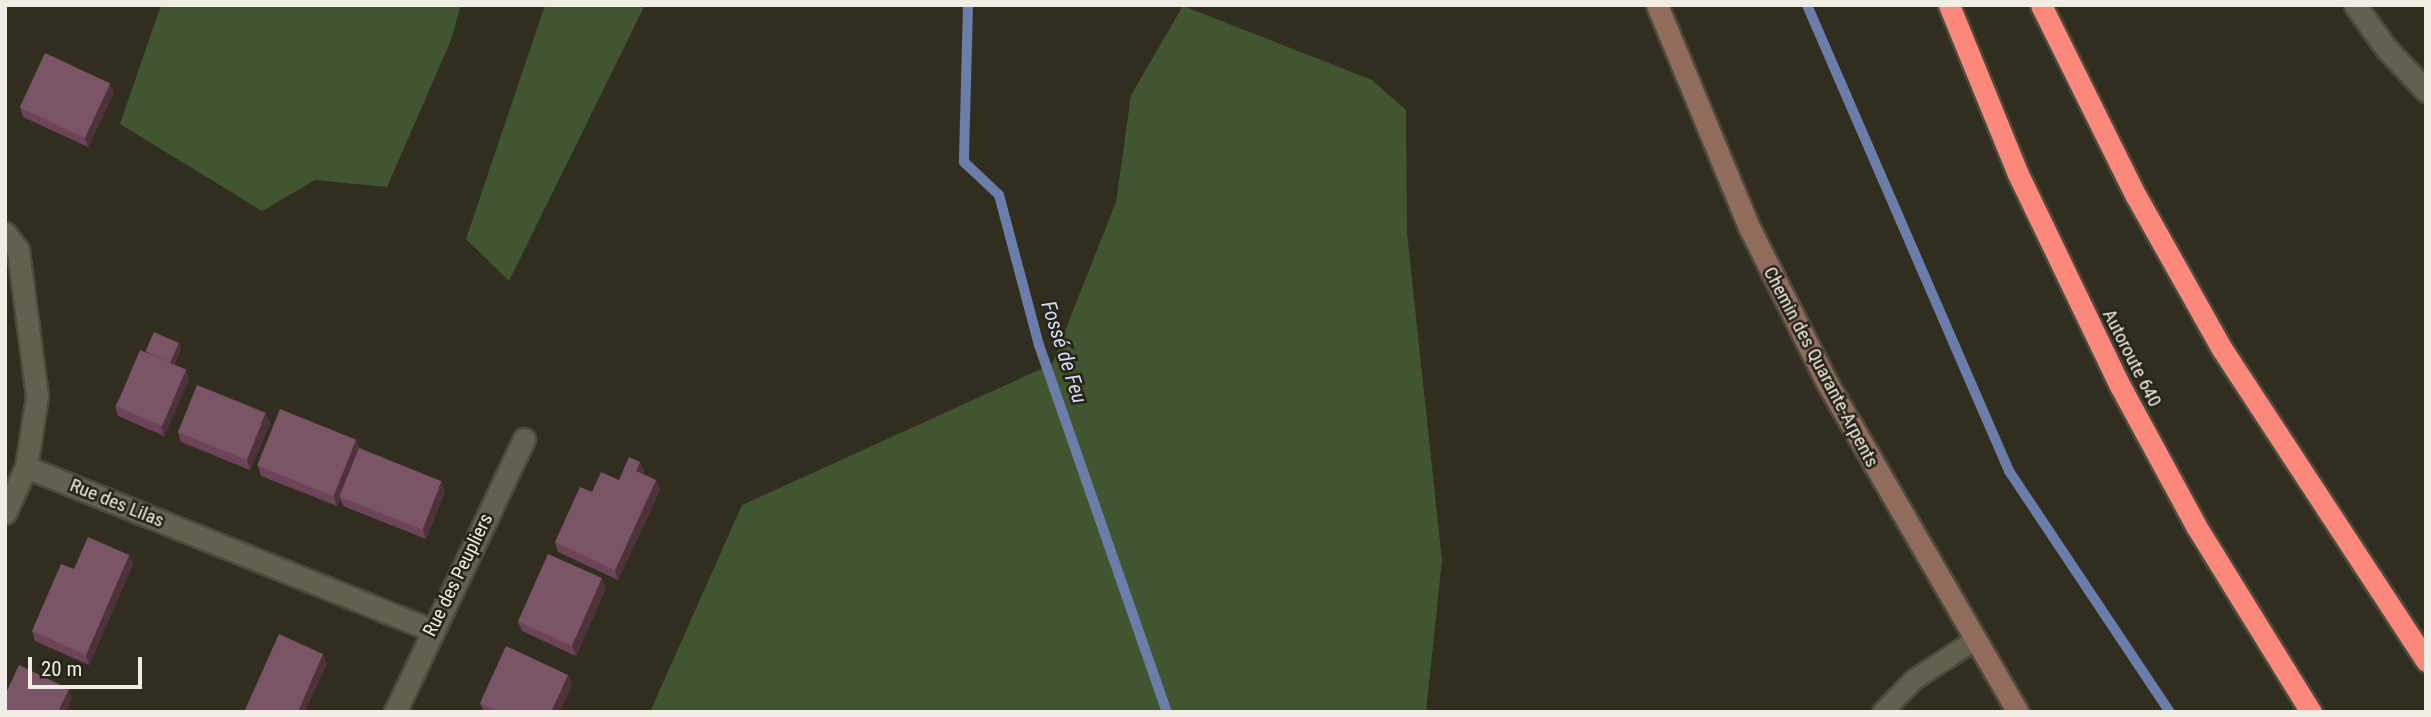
<!DOCTYPE html>
<html>
<head>
<meta charset="utf-8">
<style>
  body { margin:0 }
  #map { position:relative; width:2431px; height:717px; overflow:hidden; background:#312d1f; font-family:"Roboto Condensed",sans-serif }
  div>[style] { position:absolute }
  .green>* { inset:0; background:#425531 }
  .stream>* { height:10px; margin:-5px; padding:0 5px; transform-origin:5px; border-radius:5px; background:#6a7ea9 }
  .roads { filter:drop-shadow(2px 0 #4c493d) drop-shadow(-2px 0 #4c493d) drop-shadow(0 2px #4c493d) drop-shadow(0 -2px #4c493d) }
  .lane>* { height:19px; margin:-9.5px; padding:0 9.5px; transform-origin:9.5px; border-radius:9.5px; background:#646050 }
  .street>* { height:21px; margin:-10.5px; padding:0 10.5px; transform-origin:10.5px; border-radius:10.5px; background:#646050 }
  .secondary>* { height:21px; margin:-10.5px; padding:0 10.5px; transform-origin:10.5px; border-radius:10.5px; background:#916c5d }
  .highway>* { height:21px; margin:-10.5px; padding:0 10.5px; transform-origin:10.5px; border-radius:10.5px; background:#fb887a }
  .wall>* { inset:0; background:#6c4358 }
  .shaded-wall>* { inset:0; background:#4e323b }
  .building>* { inset:0; background:#7a5567; transform-origin:0 0 }
  span { translate:-50% -50%; white-space:nowrap; text-align:center; line-height:1.15; -webkit-text-stroke:5px #272315; paint-order:stroke }
  .street-label { font-size:19px; color:#efede4 }
  .water-label { font-size:21px; color:#d1def9; font-style:italic }
  .frame { position:absolute; inset:0; border:7px solid #efede4; pointer-events:none }
  .scale { position:absolute; left:28px; top:657px; width:114px; height:32px; box-sizing:border-box; border:4px solid #efede4; border-top:0; padding-left:9px; font-size:21px; line-height:24px; white-space:nowrap; color:#efede4; -webkit-text-stroke:5px #272315; paint-order:stroke }
</style>
</head>
<body>
<div id="map">
  <div class="green">
    <div style="clip-path:polygon(161px 5px,461px 5px,451px 40px,387px 187px,315px 180px,262px 211px,120px 124px)"></div>
    <div style="clip-path:polygon(545px 5px,645px 5px,509px 281px,466px 239px)"></div>
    <div style="clip-path:polygon(1183px 6px,1372px 80px,1406px 110px,1407px 233px,1442px 560px,1426px 712px,650px 712px,742px 505px,1052px 364px,1116px 202px,1131px 95px)"></div>
  </div>
  <div class="stream">
    <div style="left:968px;top:5px;width:157px;rotate:91.5deg"></div>
    <div style="left:964px;top:162px;width:48px;rotate:43.3deg"></div>
    <div style="left:999px;top:195px;width:155px;rotate:75.1deg"></div>
    <div style="left:1039px;top:345px;width:389px;rotate:70.8deg"></div>
    <div style="left:1807px;top:5px;width:508px;rotate:66.56deg"></div>
    <div style="left:2009px;top:471px;width:290px;rotate:56.3deg"></div>
  </div>
  <div class="roads">
    <div class="lane">
      <div style="left:1882px;top:712px;width:46px;rotate:-45.9deg"></div>
      <div style="left:1914px;top:679px;width:72px;rotate:-33deg"></div>
    </div>
    <div class="street">
      <div style="left:2355px;top:5px;width:53px;rotate:54.2deg"></div>
      <div style="left:2386px;top:48px;width:59px;rotate:47.1deg"></div>
      <div style="left:5px;top:233px;width:21px;rotate:53deg"></div>
      <div style="left:18px;top:250px;width:147px;rotate:82.6deg"></div>
      <div style="left:37px;top:396px;width:72px;rotate:98.8deg"></div>
      <div style="left:26px;top:467px;width:437px;rotate:21.9deg"></div>
      <div style="left:5px;top:513px;width:51px;rotate:-65.5deg"></div>
      <div style="left:395px;top:712px;width:302px;rotate:-64.7deg"></div>
    </div>
    <div class="secondary">
      <div style="left:1657px;top:5px;width:243px;rotate:67.5deg"></div>
      <div style="left:1750px;top:229px;width:170px;rotate:63.4deg"></div>
      <div style="left:1826px;top:381px;width:383px;rotate:59.9deg"></div>
    </div>
    <div class="highway">
      <div style="left:1949px;top:5px;width:180px;rotate:67.8deg"></div>
      <div style="left:2017px;top:172px;width:235px;rotate:64.3deg"></div>
      <div style="left:2119px;top:384px;width:162px;rotate:61.5deg"></div>
      <div style="left:2196px;top:526px;width:219px;rotate:58.3deg"></div>
      <div style="left:2041px;top:5px;width:213px;rotate:63.6deg"></div>
      <div style="left:2136px;top:196px;width:176px;rotate:60.7deg"></div>
      <div style="left:2222px;top:349px;width:373px;rotate:56.8deg"></div>
    </div>
  </div>
  <div class="wall">
    <div style="clip-path:polygon(114px 93px,88px 147px,23px 117px,20px 107px)"></div>
    <div style="clip-path:polygon(179px 343px,181px 348px,174px 365px,186px 370px,189px 380px,164px 436px,118px 416px,115px 406px,146px 353px)"></div>
    <div style="clip-path:polygon(270px 423px,250px 470px,181px 442px,178px 432px)"></div>
    <div style="clip-path:polygon(360px 448px,445px 491px,426px 539px,343px 506px,340px 498px,337px 506px,261px 476px,258px 466px)"></div>
    <div style="clip-path:polygon(640px 462px,644px 471px,643px 474px,656px 480px,660px 490px,618px 580px,558px 552px,555px 542px,592px 492px,619px 480px)"></div>
    <div style="clip-path:polygon(129px 555px,133px 564px,89px 665px,35px 641px,32px 631px,74px 569px)"></div>
    <div style="clip-path:polygon(606px 588px,576px 656px,522px 631px,518px 622px)"></div>
    <div style="clip-path:polygon(572px 685px,559px 712px,484px 712px,480px 703px)"></div>
  </div>
  <div class="shaded-wall">
    <div style="clip-path:polygon(110px 83px,114px 93px,88px 147px,85px 137px)"></div>
    <div style="clip-path:polygon(179px 343px,181px 348px,172px 368px,170px 363px)"></div>
    <div style="clip-path:polygon(186px 370px,189px 380px,164px 436px,161px 427px)"></div>
    <div style="clip-path:polygon(266px 413px,270px 423px,250px 470px,247px 460px)"></div>
    <div style="clip-path:polygon(356px 439px,360px 449px,340px 496px,340px 498px,337px 506px,334px 496px)"></div>
    <div style="clip-path:polygon(640px 462px,644px 471px,640px 480px,636px 471px)"></div>
    <div style="clip-path:polygon(656px 480px,660px 490px,618px 580px,615px 570px)"></div>
    <div style="clip-path:polygon(442px 481px,445px 491px,426px 539px,423px 529px)"></div>
    <div style="clip-path:polygon(129px 555px,133px 564px,89px 665px,86px 655px)"></div>
    <div style="clip-path:polygon(602px 578px,606px 588px,576px 656px,572px 646px)"></div>
    <div style="clip-path:polygon(323px 654px,327px 664px,305px 712px,298px 712px)"></div>
    <div style="clip-path:polygon(568px 675px,572px 685px,559px 712px,551px 712px)"></div>
    <div style="clip-path:polygon(69px 689px,72px 698px,66px 712px,58px 712px)"></div>
  </div>
  <div class="building">
    <div style="left:45px;top:53px;width:72px;height:60px;rotate:25deg"></div>
    <div style="left:154px;top:332px;width:27px;height:21px;rotate:24deg"></div>
    <div style="left:140px;top:350px;width:50px;height:61px;rotate:23deg"></div>
    <div style="left:197px;top:385px;width:74px;height:51px;rotate:22deg"></div>
    <div style="left:280px;top:409px;width:82px;height:61px;rotate:22deg"></div>
    <div style="left:359px;top:448px;width:89px;height:52px;rotate:22deg"></div>
    <div style="clip-path:polygon(629px 457px,640px 462px,636px 471px,656px 480px,615px 570px,555px 542px,580px 487px,592px 492px,601px 472px,619px 480px)"></div>
    <div style="clip-path:polygon(88px 537px,129px 555px,86px 655px,32px 631px,61px 564px,74px 569px)"></div>
    <div style="left:548px;top:554px;width:59px;height:74px;rotate:24deg"></div>
    <div style="clip-path:polygon(279px 634px,323px 654px,298px 712px,244px 712px)"></div>
    <div style="clip-path:polygon(506px 646px,568px 675px,551px 712px,500px 712px,480px 703px)"></div>
    <div style="clip-path:polygon(19px 665px,69px 689px,58px 712px,5px 712px,5px 695px)"></div>
  </div>
  <div class="street-label">
    <span style="left:2132px;top:358px;rotate:63deg">Autoroute 640</span>
    <span style="left:1821px;top:367px;rotate:62deg">Chemin des Quarante-Arpents</span>
    <span style="left:117px;top:503px;rotate:22deg">Rue des Lilas</span>
    <span style="left:458px;top:575px;rotate:-64deg">Rue des Peupliers</span>
  </div>
  <div class="water-label">
    <span style="left:1064px;top:352px;rotate:72deg">Fossé de Feu</span>
  </div>
  <div class="frame"></div>
  <div class="scale">20 m</div>
</div>
</body>
</html>
